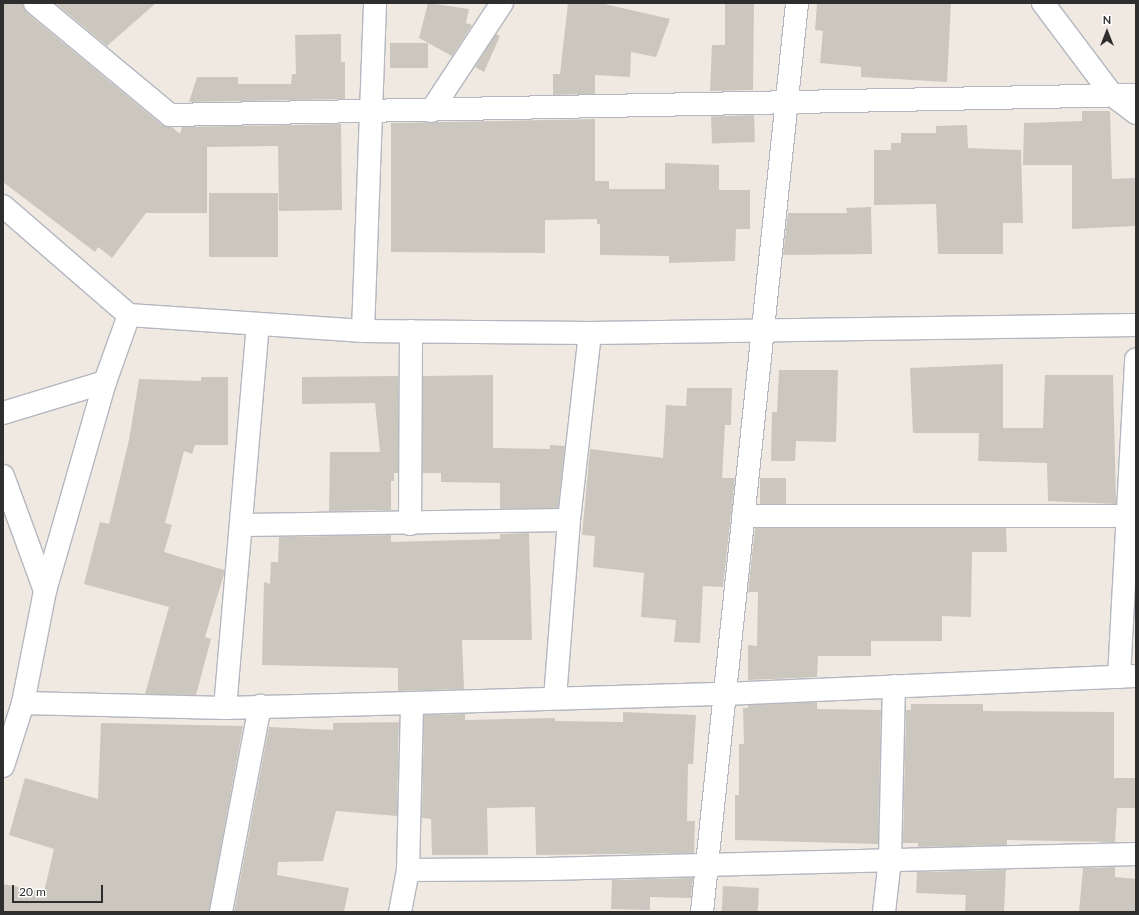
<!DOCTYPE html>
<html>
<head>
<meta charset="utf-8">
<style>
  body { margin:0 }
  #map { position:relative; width:1139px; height:915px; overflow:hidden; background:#efe9e1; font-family:Lato,sans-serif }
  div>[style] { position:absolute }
  .building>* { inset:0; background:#cbc7bf; transform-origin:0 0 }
  .roads { filter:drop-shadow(1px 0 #b4b7c1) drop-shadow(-1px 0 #b4b7c1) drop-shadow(0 1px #b4b7c1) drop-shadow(0 -1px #b4b7c1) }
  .street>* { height:22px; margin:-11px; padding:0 11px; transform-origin:11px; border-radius:11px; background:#fff }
  .secondary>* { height:22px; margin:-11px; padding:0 11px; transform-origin:11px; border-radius:11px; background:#fff }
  span { translate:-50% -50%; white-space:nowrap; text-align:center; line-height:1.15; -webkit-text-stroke:4px #fff; paint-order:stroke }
  .frame { position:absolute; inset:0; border:4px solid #2e2e2e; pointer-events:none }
  .north { position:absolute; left:1087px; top:12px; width:40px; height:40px; -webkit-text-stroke:3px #fff; paint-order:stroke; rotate:0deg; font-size:11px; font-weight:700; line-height:16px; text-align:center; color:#2e2e2e }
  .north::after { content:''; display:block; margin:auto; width:14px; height:18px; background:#2e2e2e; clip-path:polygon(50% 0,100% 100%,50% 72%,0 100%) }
  .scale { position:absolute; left:12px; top:885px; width:91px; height:18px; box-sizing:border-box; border:2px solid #2e2e2e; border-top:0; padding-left:5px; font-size:12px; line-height:14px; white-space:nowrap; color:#2e2e2e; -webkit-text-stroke:3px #fff; paint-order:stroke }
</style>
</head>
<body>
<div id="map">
  <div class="building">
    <div style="clip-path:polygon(3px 3px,23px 3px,27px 13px,162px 125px,172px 127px,180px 134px,182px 127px,341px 124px,342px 210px,279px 211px,278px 146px,207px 147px,207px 213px,146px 213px,112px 258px,98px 247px,95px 252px,3px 182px)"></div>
    <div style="clip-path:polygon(55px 3px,156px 3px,107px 46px)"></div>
    <div style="clip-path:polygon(428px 3px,469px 9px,466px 23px,472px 25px,452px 56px,419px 38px)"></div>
    <div style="clip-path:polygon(568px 3px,600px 3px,670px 19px,656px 57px,631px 52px,630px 77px,595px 75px,595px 94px,553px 95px,553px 74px,560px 74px)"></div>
    <div style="clip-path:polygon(725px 3px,754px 3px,753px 90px,710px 91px,712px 45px,725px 45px)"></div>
    <div style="clip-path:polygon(817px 3px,951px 3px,947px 82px,861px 77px,861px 67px,820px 63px,823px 31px,815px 30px)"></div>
    <div style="clip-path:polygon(341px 34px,341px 62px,345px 62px,345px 99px,189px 102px,197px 77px,238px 77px,238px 84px,291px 84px,292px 74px,296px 74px,295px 35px)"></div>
    <div style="clip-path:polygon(496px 34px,500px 36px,484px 72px,475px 67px)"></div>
    <div style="left:390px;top:43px;width:38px;height:25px"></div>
    <div style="clip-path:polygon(1082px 111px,1110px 111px,1112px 179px,1136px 178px,1136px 226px,1072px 229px,1072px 165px,1023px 165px,1024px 123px,1082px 121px)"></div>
    <div style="left:754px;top:115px;width:27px;height:43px;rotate:88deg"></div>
    <div style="clip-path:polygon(595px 119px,595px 181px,609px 181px,609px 189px,665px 189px,665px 163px,719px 165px,719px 190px,750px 190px,750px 229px,736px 229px,735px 261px,669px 263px,669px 256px,600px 255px,600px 224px,597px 224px,597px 219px,545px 220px,545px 253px,391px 252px,391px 123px)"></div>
    <div style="clip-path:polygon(967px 125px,968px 148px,1021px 150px,1023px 223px,1003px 223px,1003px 254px,938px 254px,936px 204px,874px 205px,874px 150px,891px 150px,891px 143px,901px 143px,901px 133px,936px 133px,936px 126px)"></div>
    <div style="left:209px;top:193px;width:69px;height:64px"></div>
    <div style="clip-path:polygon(871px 207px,872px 254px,783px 255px,788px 213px,847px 213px,846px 208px)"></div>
    <div style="clip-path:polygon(1003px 364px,1003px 428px,1043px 428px,1045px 375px,1113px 375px,1116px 504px,1048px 501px,1047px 463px,978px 461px,979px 433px,913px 433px,910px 368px)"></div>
    <div style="clip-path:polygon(779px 370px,838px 370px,836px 442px,796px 441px,795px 461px,771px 461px,772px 412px,777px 412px)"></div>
    <div style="clip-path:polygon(493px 375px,493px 448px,550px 449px,550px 445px,565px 446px,558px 508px,500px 509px,500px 483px,441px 482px,441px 473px,423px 473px,423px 376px)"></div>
    <div style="clip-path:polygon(398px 376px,398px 473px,394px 473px,394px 481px,391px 481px,391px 510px,329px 511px,330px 452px,380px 452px,375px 403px,302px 404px,302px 377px)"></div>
    <div style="clip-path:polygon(201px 377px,228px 377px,228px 445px,195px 445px,192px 454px,184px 451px,165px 523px,172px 525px,164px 552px,224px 570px,224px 574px,205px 637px,211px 639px,196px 695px,145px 694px,169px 607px,84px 584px,100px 522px,109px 524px,129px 440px,139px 379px,201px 381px)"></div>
    <div style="clip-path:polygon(687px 388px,732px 388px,731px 425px,725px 425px,722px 478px,735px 478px,723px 587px,703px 586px,700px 643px,674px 642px,676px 620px,641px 617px,644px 573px,593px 567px,595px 536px,582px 535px,590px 449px,663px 458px,666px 405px,686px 406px)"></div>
    <div style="left:760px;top:478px;width:26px;height:26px"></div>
    <div style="clip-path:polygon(755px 528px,1006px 528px,1007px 552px,972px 552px,971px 617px,942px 616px,942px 641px,871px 641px,871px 656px,818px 656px,817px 677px,748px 680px,748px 645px,757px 646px,758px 592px,748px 592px)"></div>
    <div style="clip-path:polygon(529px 533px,532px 640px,462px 640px,464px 689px,398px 691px,398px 668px,262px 665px,264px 582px,270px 584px,271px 562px,278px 562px,279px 537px,391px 535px,391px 542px,500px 539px,500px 534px)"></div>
    <div style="clip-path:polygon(817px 702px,817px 709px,881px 710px,878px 844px,735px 840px,735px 795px,739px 795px,739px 744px,744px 744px,743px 708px,748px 708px,748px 705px)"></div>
    <div style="clip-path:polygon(911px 704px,983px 704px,983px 711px,1114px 712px,1114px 778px,1136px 778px,1136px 808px,1117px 808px,1115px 842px,1007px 840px,1007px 845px,918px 847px,918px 843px,903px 843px,906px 710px,911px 710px)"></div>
    <div style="clip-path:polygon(623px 712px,696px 715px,693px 764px,688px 764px,687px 821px,695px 821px,694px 853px,536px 855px,535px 807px,487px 808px,488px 855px,432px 855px,431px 819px,422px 818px,424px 715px,465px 714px,465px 720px,555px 718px,555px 721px,623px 722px)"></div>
    <div style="clip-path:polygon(399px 716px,397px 816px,336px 811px,323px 861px,278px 862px,277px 875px,349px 888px,344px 912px,234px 912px,269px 727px,333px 730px,333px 723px,399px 722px)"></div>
    <div style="clip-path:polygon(101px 723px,243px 726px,209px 912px,3px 912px,3px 884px,44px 892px,54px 849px,9px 835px,25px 778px,98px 799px)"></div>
    <div style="clip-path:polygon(1115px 867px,1115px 877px,1136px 879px,1136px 912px,1079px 912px,1083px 868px)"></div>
    <div style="clip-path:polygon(1006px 870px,1004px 912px,965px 912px,966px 895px,916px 893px,917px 872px)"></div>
    <div style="clip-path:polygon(693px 878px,691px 898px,650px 897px,650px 910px,611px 909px,612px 880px)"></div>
    <div style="left:723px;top:886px;width:36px;height:26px;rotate:3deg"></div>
  </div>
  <div class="roads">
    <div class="street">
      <div style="left:35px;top:3px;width:175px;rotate:39.7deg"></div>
      <div style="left:170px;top:115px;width:966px;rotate:-1.19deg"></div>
      <div style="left:1043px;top:3px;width:115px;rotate:53.1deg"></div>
      <div style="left:1112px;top:95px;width:30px;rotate:37deg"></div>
      <div style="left:431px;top:111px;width:129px;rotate:-56.7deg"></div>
      <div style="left:363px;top:331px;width:328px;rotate:-87.9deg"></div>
      <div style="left:3px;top:413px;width:107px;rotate:-16.9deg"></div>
      <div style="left:3px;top:476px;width:122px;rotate:69.9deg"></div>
      <div style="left:743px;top:516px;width:385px"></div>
      <div style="left:410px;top:524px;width:193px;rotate:-89.7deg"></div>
      <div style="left:241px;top:525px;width:328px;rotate:-0.9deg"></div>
      <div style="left:1119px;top:677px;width:318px;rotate:-86.9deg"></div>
      <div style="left:555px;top:698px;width:179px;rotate:-85.5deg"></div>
      <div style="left:569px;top:520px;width:188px;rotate:-83.6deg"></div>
      <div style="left:23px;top:703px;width:202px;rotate:1.4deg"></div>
      <div style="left:225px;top:708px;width:187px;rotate:-1.5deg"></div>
      <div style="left:412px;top:703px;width:312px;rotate:-1.7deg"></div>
      <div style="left:724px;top:694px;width:412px;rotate:-2.5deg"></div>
      <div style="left:225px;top:708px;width:385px;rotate:-85.1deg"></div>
      <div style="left:408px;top:870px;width:139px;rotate:-0.4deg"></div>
      <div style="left:547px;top:869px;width:589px;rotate:-1.46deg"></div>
      <div style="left:221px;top:912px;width:210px;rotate:-79.3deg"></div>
      <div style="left:400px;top:912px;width:43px;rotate:-79.2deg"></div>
      <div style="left:408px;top:870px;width:167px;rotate:-88.6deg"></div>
      <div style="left:702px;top:912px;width:914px;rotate:-84.03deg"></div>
      <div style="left:884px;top:912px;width:53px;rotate:-83.5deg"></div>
      <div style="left:890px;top:859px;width:173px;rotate:-88.7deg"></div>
    </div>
    <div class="secondary">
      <div style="left:3px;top:206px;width:167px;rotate:40.9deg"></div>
      <div style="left:129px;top:315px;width:235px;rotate:3.9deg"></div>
      <div style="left:363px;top:331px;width:227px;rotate:0.5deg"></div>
      <div style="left:590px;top:333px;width:546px;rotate:-0.84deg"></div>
      <div style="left:3px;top:766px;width:66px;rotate:-72.4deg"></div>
      <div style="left:23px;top:703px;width:114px;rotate:-78.9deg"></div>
      <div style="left:45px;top:591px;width:217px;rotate:-74deg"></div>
      <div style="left:105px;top:382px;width:71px;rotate:-70.3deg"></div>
    </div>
  </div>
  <div class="frame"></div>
  <div class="north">N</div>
  <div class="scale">20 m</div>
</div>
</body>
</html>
